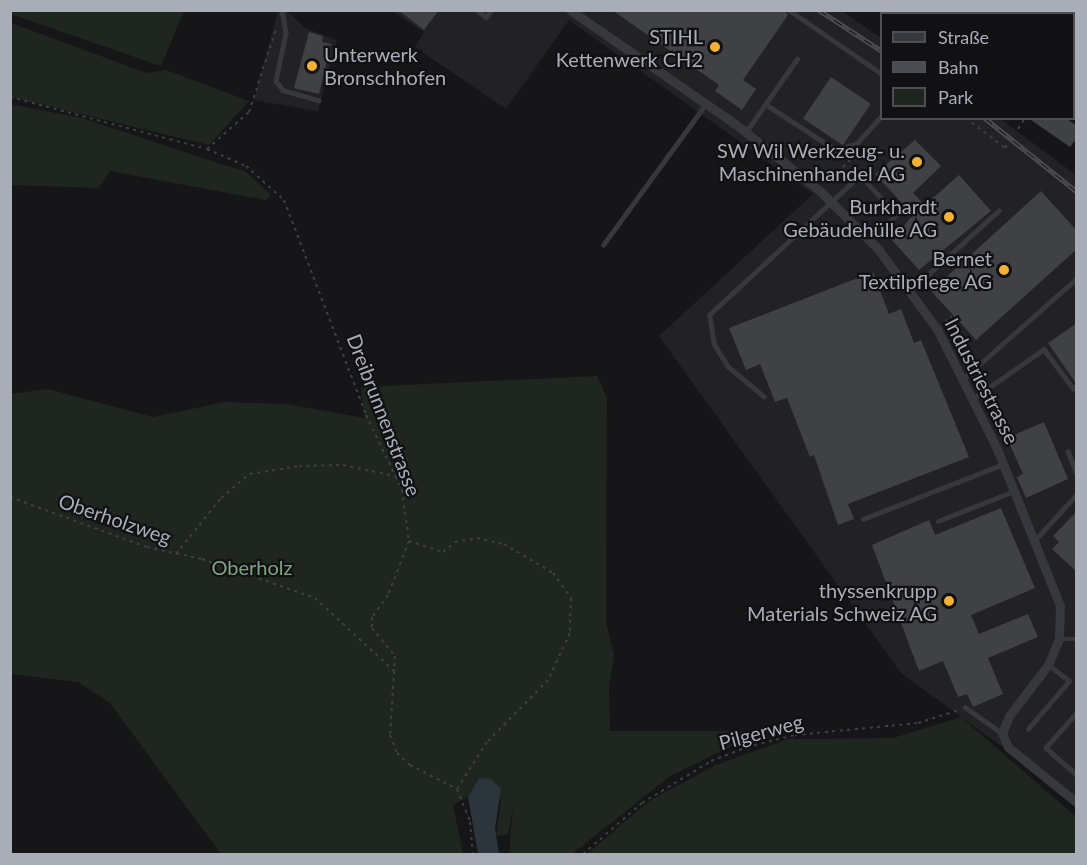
<!DOCTYPE html>
<html>
<head>
<meta charset="utf-8">
<style>
  body { margin:0 }
  #map { position:relative; width:1087px; height:865px; overflow:hidden; background:#161618; font-family:Lato,sans-serif }
  div>[style] { position:absolute }
  .built>* { inset:0; background:#222225 }
  .green>* { inset:0; background:#1e261f }
  .water>* { inset:0; background:#2c353c }
  .building>* { inset:0; background:#404145; transform-origin:0 0 }
  .path>* { height:2px; margin-top:-1px; transform-origin:0; background:repeating-linear-gradient(90deg,#3d3f44 0 3px,transparent 0 7.5px) }
  .service>* { height:4.5px; margin:-2.25px; padding:0 2.25px; transform-origin:2.25px; border-radius:2.25px; background:#37383d }
  .minor>* { height:9px; margin:-4.5px; padding:0 4.5px; transform-origin:4.5px; border-radius:4.5px; background:#37383d }
  .rail>* { height:5px; margin-top:-2.5px; transform-origin:0; background:repeating-linear-gradient(90deg,#111113 0 9px,#4a4c52 0 18px); box-sizing:border-box; border-block:2px solid #4a4c52 }
  .dots>* { width:16px; height:16px; translate:-50% -50%; box-sizing:border-box; border:3px solid #111113; border-radius:50% }
  span { translate:-50% -50%; white-space:nowrap; text-align:center; line-height:1.15; -webkit-text-stroke:4.5px #111113; paint-order:stroke }
  .poi-label { font-size:20px; color:#a8adb8 }
  .right { translate:-100% -50%; text-align:right }
  .left { translate:0 -50%; text-align:left }
  .street-label { font-size:20px; color:#a8adb8 }
  .park-label { font-size:20px; color:#7fa381 }
  .frame { position:absolute; inset:0; border:12px solid #a8adb8; pointer-events:none }
  .legend { position:absolute; left:880px; top:12px; width:195px; height:108px; box-sizing:border-box; background:#111113; border:2px solid #4d4f55; margin:0; padding:8px 10px; list-style:none; font-size:18px; color:#a8adb8 }
  .legend li { display:flex; align-items:center; gap:12px; height:30px }
  .legend b { width:30px; border:2px solid #4d4f55 }
</style>
</head>
<body>
<div id="map">
  <div class="built">
    <div style="clip-path:polygon(278px 11px,287px 11px,305px 28px,337px 40px,318px 111px,254px 100px)"></div>
    <div style="clip-path:polygon(392px 11px,842px 11px,881px 38px,882px 118px,1001px 119px,1076px 175px,1076px 801px,901px 673px,659px 336px,813px 194px,569px 20px,506px 109px,415px 47px,424px 32px)"></div>
  </div>
  <div class="green">
    <div style="clip-path:polygon(184px 11px,161px 66px,10px 14px,11px 10px)"></div>
    <div style="clip-path:polygon(11px 23px,147px 73px,166px 70px,249px 101px,209px 145px,11px 97px)"></div>
    <div style="clip-path:polygon(10px 104px,81px 118px,246px 172px,271px 195px,266px 200px,110px 171px,99px 188px,11px 185px)"></div>
    <div style="clip-path:polygon(597px 376px,607px 398px,606px 622px,614px 656px,609px 685px,610px 731px,763px 731px,670px 776px,572px 854px,509px 854px,513px 806px,508px 835px,496px 836px,501px 800px,479px 778px,468px 797px,453px 805px,463px 854px,221px 854px,110px 703px,78px 682px,11px 674px,11px 394px,47px 389px,153px 417px,225px 402px,285px 404px,365px 418px,361px 387px)"></div>
    <div style="clip-path:polygon(961px 717px,1076px 817px,1076px 854px,587px 854px,649px 801px,716px 765px,788px 739px,893px 738px)"></div>
  </div>
  <div class="water">
    <div style="clip-path:polygon(479px 778px,491px 779px,501px 789px,495px 828px,499px 854px,478px 854px,468px 797px)"></div>
  </div>
  <div class="building">
    <div style="clip-path:polygon(398px 10px,439px 10px,424px 30px)"></div>
    <div style="clip-path:polygon(612px 10px,784px 10px,788px 15px,743px 80px,756px 89px,742px 110px,715px 91px,719px 85px)"></div>
    <div style="clip-path:polygon(309px 32px,323px 36px,322px 42px,331px 44px,319px 94px,294px 88px)"></div>
    <div style="left:831px;top:77px;width:48px;height:50px;rotate:34deg"></div>
    <div style="clip-path:polygon(1028px 118px,1066px 118px,1077px 126px,1077px 138px,1070px 147px)"></div>
    <div style="clip-path:polygon(915px 140px,941px 166px,913px 193px,925px 205px,959px 175px,991px 211px,919px 270px,892px 240px,913px 215px,875px 174px)"></div>
    <div style="clip-path:polygon(1041px 191px,1077px 231px,1077px 249px,976px 340px,931px 291px)"></div>
    <div style="clip-path:polygon(873px 272px,889px 314px,901px 309px,914px 343px,921px 340px,969px 457px,848px 504px,854px 519px,838px 525px,814px 455px,810px 457px,787px 398px,775px 402px,760px 364px,746px 370px,729px 328px)"></div>
    <div style="clip-path:polygon(1077px 323px,1077px 382px,1075px 382px,1048px 343px)"></div>
    <div style="clip-path:polygon(1044px 422px,1068px 479px,1026px 498px,1017px 477px,1023px 474px,1007px 438px)"></div>
    <div style="clip-path:polygon(1001px 508px,1035px 588px,971px 615px,979px 634px,1028px 614px,1038px 637px,988px 658px,1003px 694px,973px 707px,967px 694px,958px 697px,943px 661px,919px 671px,872px 545px,929px 520px,935px 535px)"></div>
    <div style="clip-path:polygon(1077px 511px,1077px 572px,1052px 549px,1059px 542px,1053px 536px)"></div>
  </div>
  <div class="path">
    <div style="left:1029px;top:14px;width:4px;rotate:-63deg"></div>
    <div style="left:10px;top:97px;width:204px;rotate:14.8deg"></div>
    <div style="left:207px;top:149px;width:43px;rotate:23.6deg"></div>
    <div style="left:246px;top:166px;width:51px;rotate:41.8deg"></div>
    <div style="left:284px;top:200px;width:230px;rotate:69.1deg"></div>
    <div style="left:366px;top:415px;width:83px;rotate:64.4deg"></div>
    <div style="left:402px;top:490px;width:51px;rotate:82.2deg"></div>
    <div style="left:409px;top:541px;width:58px;rotate:111.3deg"></div>
    <div style="left:388px;top:595px;width:27px;rotate:126deg"></div>
    <div style="left:372px;top:617px;width:11px;rotate:90deg"></div>
    <div style="left:372px;top:628px;width:36px;rotate:51deg"></div>
    <div style="left:395px;top:656px;width:79px;rotate:93.6deg"></div>
    <div style="left:390px;top:735px;width:19px;rotate:69deg"></div>
    <div style="left:397px;top:753px;width:18px;rotate:43deg"></div>
    <div style="left:410px;top:765px;width:53px;rotate:27.1deg"></div>
    <div style="left:457px;top:789px;width:35px;rotate:68deg"></div>
    <div style="left:470px;top:822px;width:32px;rotate:85deg"></div>
    <div style="left:966px;top:118px;width:49px;rotate:37.6deg"></div>
    <div style="left:1005px;top:148px;width:6px;rotate:-51deg"></div>
    <div style="left:1018px;top:129px;width:13px;rotate:-58deg"></div>
    <div style="left:207px;top:149px;width:56px;rotate:-41.4deg"></div>
    <div style="left:249px;top:112px;width:90px;rotate:-72deg"></div>
    <div style="left:827px;top:183px;width:45px;rotate:-45deg"></div>
    <div style="left:945px;top:322px;width:9px;rotate:-41deg"></div>
    <div style="left:10px;top:497px;width:146px;rotate:20.1deg"></div>
    <div style="left:147px;top:547px;width:56px;rotate:12.3deg"></div>
    <div style="left:202px;top:559px;width:120px;rotate:19deg"></div>
    <div style="left:315px;top:598px;width:108px;rotate:42.7deg"></div>
    <div style="left:409px;top:541px;width:36px;rotate:18deg"></div>
    <div style="left:443px;top:552px;width:16px;rotate:-40deg"></div>
    <div style="left:455px;top:542px;width:22px;rotate:-10deg"></div>
    <div style="left:477px;top:538px;width:28px;rotate:13deg"></div>
    <div style="left:504px;top:544px;width:57px;rotate:30.6deg"></div>
    <div style="left:553px;top:573px;width:31px;rotate:54deg"></div>
    <div style="left:571px;top:598px;width:35px;rotate:92deg"></div>
    <div style="left:570px;top:633px;width:52px;rotate:115.1deg"></div>
    <div style="left:548px;top:680px;width:87px;rotate:134.5deg"></div>
    <div style="left:487px;top:742px;width:56px;rotate:122.6deg"></div>
    <div style="left:176px;top:554px;width:72px;rotate:-51.2deg"></div>
    <div style="left:221px;top:498px;width:38px;rotate:-40deg"></div>
    <div style="left:250px;top:474px;width:50px;rotate:-9.3deg"></div>
    <div style="left:299px;top:466px;width:44px;rotate:-1.3deg"></div>
    <div style="left:343px;top:465px;width:53px;rotate:11.9deg"></div>
    <div style="left:583px;top:854px;width:78px;rotate:-40.8deg"></div>
    <div style="left:642px;top:803px;width:81px;rotate:-31.3deg"></div>
    <div style="left:711px;top:761px;width:39px;rotate:-21deg"></div>
    <div style="left:747px;top:747px;width:49px;rotate:-14deg"></div>
    <div style="left:795px;top:735px;width:124px;rotate:-5.6deg"></div>
    <div style="left:918px;top:723px;width:43px;rotate:-17.6deg"></div>
  </div>
  <div class="service">
    <div style="left:282px;top:10px;width:23px;rotate:80deg"></div>
    <div style="left:286px;top:33px;width:49px;rotate:101.8deg"></div>
    <div style="left:276px;top:81px;width:11px;rotate:52deg"></div>
    <div style="left:283px;top:90px;width:37px;rotate:16deg"></div>
    <div style="left:477px;top:10px;width:11px;rotate:38deg"></div>
    <div style="left:486px;top:17px;width:9px;rotate:-54deg"></div>
    <div style="left:789px;top:10px;width:113px;rotate:34.5deg"></div>
    <div style="left:765px;top:104px;width:85px;rotate:32.9deg"></div>
    <div style="left:836px;top:150px;width:22px;rotate:-18deg"></div>
    <div style="left:857px;top:143px;width:38px;rotate:-48deg"></div>
    <div style="left:746px;top:132px;width:89px;rotate:-55.1deg"></div>
    <div style="left:603px;top:245px;width:175px;rotate:-53.9deg"></div>
    <div style="left:911px;top:290px;width:118px;rotate:-42.2deg"></div>
    <div style="left:964px;top:378px;width:149px;rotate:-41.5deg"></div>
    <div style="left:764px;top:397px;width:47px;rotate:-140.2deg"></div>
    <div style="left:728px;top:367px;width:26px;rotate:-122deg"></div>
    <div style="left:714px;top:345px;width:30px;rotate:-99deg"></div>
    <div style="left:709px;top:315px;width:206px;rotate:-42.8deg"></div>
    <div style="left:860px;top:175px;width:54px;rotate:47.2deg"></div>
    <div style="left:897px;top:215px;width:38px;rotate:138deg"></div>
    <div style="left:974px;top:398px;width:85px;rotate:-35deg"></div>
    <div style="left:1044px;top:349px;width:49px;rotate:53.4deg"></div>
    <div style="left:1073px;top:388px;width:4px;rotate:-34deg"></div>
    <div style="left:1068px;top:451px;width:22px;rotate:69deg"></div>
    <div style="left:863px;top:519px;width:150px;rotate:-21.4deg"></div>
    <div style="left:938px;top:521px;width:82px;rotate:-21.5deg"></div>
    <div style="left:1035px;top:540px;width:61px;rotate:-47.7deg"></div>
    <div style="left:1059px;top:639px;width:17px"></div>
    <div style="left:965px;top:707px;width:45px;rotate:35.1deg"></div>
    <div style="left:1076px;top:714px;width:45px;rotate:131.4deg"></div>
    <div style="left:1046px;top:748px;width:40px;rotate:41deg"></div>
    <div style="left:1028px;top:729px;width:63px;rotate:-49.5deg"></div>
    <div style="left:1069px;top:681px;width:26px;rotate:-143deg"></div>
  </div>
  <div class="minor">
    <div style="left:570px;top:10px;width:199px;rotate:34.6deg"></div>
    <div style="left:734px;top:123px;width:110px;rotate:38.3deg"></div>
    <div style="left:820px;top:191px;width:82px;rotate:45deg"></div>
    <div style="left:878px;top:249px;width:99px;rotate:53.6deg"></div>
    <div style="left:937px;top:329px;width:134px;rotate:63.4deg"></div>
    <div style="left:997px;top:449px;width:169px;rotate:68.1deg"></div>
    <div style="left:1060px;top:606px;width:33px;rotate:92deg"></div>
    <div style="left:1059px;top:639px;width:28px;rotate:113deg"></div>
    <div style="left:1048px;top:665px;width:64px;rotate:127.4deg"></div>
    <div style="left:1009px;top:716px;width:18px;rotate:112deg"></div>
    <div style="left:1002px;top:733px;width:15px;rotate:67deg"></div>
    <div style="left:1008px;top:747px;width:87px;rotate:39deg"></div>
    <div style="left:935px;top:10px;width:6px;rotate:39deg"></div>
    <div style="left:1074px;top:103px;width:3px;rotate:45deg"></div>
  </div>
  <div class="rail">
    <div style="left:819px;top:10px;width:75px;rotate:33.1deg"></div>
    <div style="left:985px;top:118px;width:117px;rotate:38.7deg"></div>
  </div>
  <div class="dots">
    <div style="left:715px;top:47px;background:#f2b134"></div>
    <div style="left:312px;top:66px;background:#f2b134"></div>
    <div style="left:917px;top:162px;background:#f2b134"></div>
    <div style="left:949px;top:217px;background:#f2b134"></div>
    <div style="left:1004px;top:270px;background:#f2b134"></div>
    <div style="left:949px;top:601px;background:#f2b134"></div>
  </div>
  <div class="poi-label">
    <span class="right" style="left:703px;top:48px">STIHL<br>Kettenwerk CH2</span>
    <span class="left" style="left:324px;top:66px">Unterwerk<br>Bronschhofen</span>
    <span class="right" style="left:905px;top:162px">SW Wil Werkzeug- u.<br>Maschinenhandel AG</span>
    <span class="right" style="left:937px;top:218px">Burkhardt<br>Gebäudehülle AG</span>
    <span class="right" style="left:992px;top:270px">Bernet<br>Textilpflege AG</span>
    <span class="right" style="left:937px;top:602px">thyssenkrupp<br>Materials Schweiz AG</span>
  </div>
  <div class="street-label">
    <span style="left:982px;top:381px;rotate:63deg">Industriestrasse</span>
    <span style="left:384px;top:415px;rotate:69deg">Dreibrunnenstrasse</span>
    <span style="left:115px;top:519px;rotate:19deg">Oberholzweg</span>
    <span style="left:761px;top:732px;rotate:-15deg">Pilgerweg</span>
  </div>
  <div class="park-label">
    <span style="left:252px;top:567px">Oberholz</span>
  </div>
  <div class="frame"></div>
  <ul class="legend">
  <li><b style="height:8px;background:#37383d"></b>Straße</li>
  <li><b style="height:8px;background:#4a4c52"></b>Bahn</li>
  <li><b style="height:16px;background:#1e261f"></b>Park</li>
  </ul>
</div>
</body>
</html>
